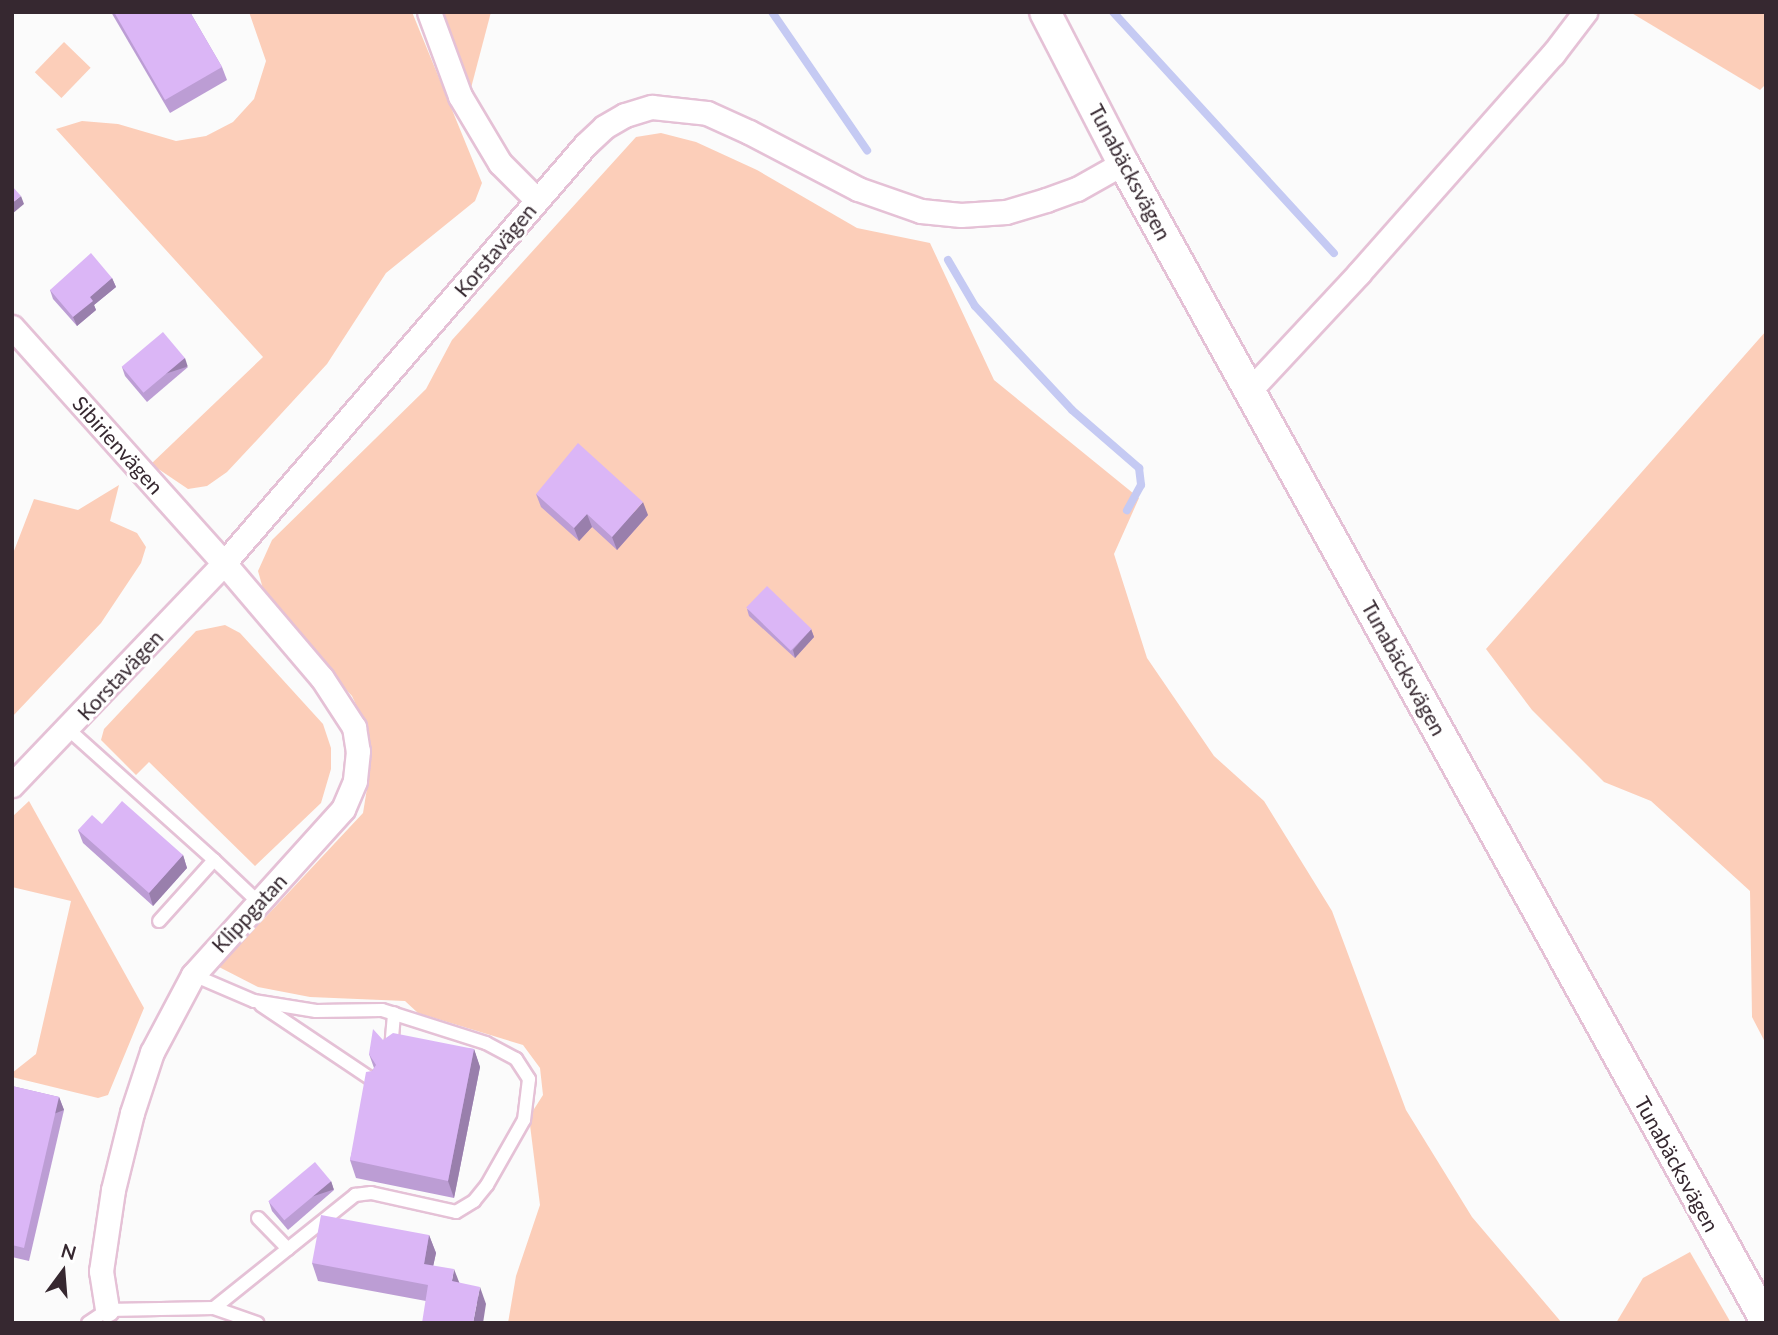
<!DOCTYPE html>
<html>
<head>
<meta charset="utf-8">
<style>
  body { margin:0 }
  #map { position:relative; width:1778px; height:1335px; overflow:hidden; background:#fbfbfb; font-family:Lato,sans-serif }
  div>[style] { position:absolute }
  .green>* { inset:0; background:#fcceb9; transform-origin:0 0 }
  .stream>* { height:8px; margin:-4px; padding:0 4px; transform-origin:4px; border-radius:4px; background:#c5caf3 }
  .roads { filter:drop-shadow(2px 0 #e5c1d6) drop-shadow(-2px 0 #e5c1d6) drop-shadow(0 2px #e5c1d6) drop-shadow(0 -2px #e5c1d6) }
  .service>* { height:12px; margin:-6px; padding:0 6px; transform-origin:6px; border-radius:6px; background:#fff }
  .minor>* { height:23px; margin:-11.5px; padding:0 11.5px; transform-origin:11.5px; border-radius:11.5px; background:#fff }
  .tertiary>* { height:30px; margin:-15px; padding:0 15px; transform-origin:15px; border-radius:15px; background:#fff }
  .wall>* { inset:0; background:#bc9dd4 }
  .shaded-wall>* { inset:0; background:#997fac; transform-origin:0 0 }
  .building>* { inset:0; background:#dbb6f6; transform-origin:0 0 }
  span { translate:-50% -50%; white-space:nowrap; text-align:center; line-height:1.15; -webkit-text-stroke:6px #fff; paint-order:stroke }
  .street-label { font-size:21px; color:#362830 }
  .frame { position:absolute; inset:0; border:14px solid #362830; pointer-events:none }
  .north { position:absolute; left:28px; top:1237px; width:70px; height:70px; -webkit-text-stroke:5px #fff; paint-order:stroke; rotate:16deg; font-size:19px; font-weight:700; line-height:28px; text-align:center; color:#362830 }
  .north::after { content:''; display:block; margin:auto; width:24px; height:32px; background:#362830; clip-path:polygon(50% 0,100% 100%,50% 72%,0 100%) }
</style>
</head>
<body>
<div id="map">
  <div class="green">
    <div style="clip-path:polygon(249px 12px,412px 12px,482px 183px,475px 201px,386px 273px,327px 364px,257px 440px,227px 472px,207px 486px,188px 489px,151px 464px,263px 357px,56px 129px,82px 121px,118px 124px,176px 141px,206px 136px,233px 122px,254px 99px,266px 61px)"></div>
    <div style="clip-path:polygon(442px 12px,491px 12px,471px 88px)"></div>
    <div style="clip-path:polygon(1630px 12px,1766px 12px,1766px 84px,1760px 90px)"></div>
    <div style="left:64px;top:42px;width:37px;height:42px;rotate:44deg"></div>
    <div style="clip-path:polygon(661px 133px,696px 142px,757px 170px,857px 228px,930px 243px,994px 380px,1139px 498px,1114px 554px,1147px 658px,1214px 756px,1264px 801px,1332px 911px,1406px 1110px,1472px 1217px,1562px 1323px,508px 1323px,516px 1276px,540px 1205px,529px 1117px,543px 1095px,540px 1068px,523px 1045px,418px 1013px,405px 1001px,310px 997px,258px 987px,219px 967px,363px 813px,370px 770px,368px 731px,352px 696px,267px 603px,258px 571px,272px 540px,426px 389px,452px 340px,636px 137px)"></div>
    <div style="clip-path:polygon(1766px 331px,1766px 1044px,1752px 1017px,1750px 891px,1651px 801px,1604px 782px,1532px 710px,1486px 649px)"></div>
    <div style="clip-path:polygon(119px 485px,110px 521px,137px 533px,146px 547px,141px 563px,101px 623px,12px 717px,12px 556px,34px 499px,78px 510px)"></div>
    <div style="clip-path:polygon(225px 625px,240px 633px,323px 724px,331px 748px,331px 769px,321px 803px,255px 866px,149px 762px,136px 775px,101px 740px,104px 729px,196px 631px)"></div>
    <div style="clip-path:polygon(29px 801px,144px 1008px,108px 1095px,98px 1098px,12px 1077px,12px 1073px,36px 1054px,71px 901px,12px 887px,12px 817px)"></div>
    <div style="clip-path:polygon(1690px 1252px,1731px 1323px,1616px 1323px,1643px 1278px)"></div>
  </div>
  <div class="stream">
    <div style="left:772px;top:12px;width:168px;rotate:55.5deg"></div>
    <div style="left:1113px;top:12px;width:327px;rotate:47.5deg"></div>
    <div style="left:948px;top:260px;width:53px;rotate:59.6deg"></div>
    <div style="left:975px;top:306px;width:142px;rotate:47deg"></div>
    <div style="left:1072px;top:410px;width:89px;rotate:40.9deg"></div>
    <div style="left:1139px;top:468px;width:17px;rotate:83deg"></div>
    <div style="left:1141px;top:485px;width:29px;rotate:119deg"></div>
  </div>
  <div class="roads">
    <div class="service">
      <div style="left:68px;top:729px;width:196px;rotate:41.9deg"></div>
      <div style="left:214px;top:860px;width:82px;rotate:132deg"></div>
      <div style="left:214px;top:860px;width:59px;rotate:43.6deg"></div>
      <div style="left:261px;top:1005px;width:136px;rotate:33.9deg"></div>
      <div style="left:391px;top:1049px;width:36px;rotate:-85deg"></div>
      <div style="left:258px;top:1218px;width:43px;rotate:45.9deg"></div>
      <div style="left:214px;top:1308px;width:46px;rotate:19.2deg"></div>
      <div style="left:88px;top:1323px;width:23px;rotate:-34deg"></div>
      <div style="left:107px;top:1310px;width:107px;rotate:-1.1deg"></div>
      <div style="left:214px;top:1308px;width:181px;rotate:-38.7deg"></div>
      <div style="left:355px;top:1195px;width:16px;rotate:-7deg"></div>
      <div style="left:371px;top:1193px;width:87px;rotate:12.6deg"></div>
      <div style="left:456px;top:1212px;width:21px;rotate:-31deg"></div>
      <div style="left:474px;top:1201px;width:21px;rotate:-51deg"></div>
      <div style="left:487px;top:1185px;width:75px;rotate:-60.4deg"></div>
      <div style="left:524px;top:1120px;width:41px;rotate:-83deg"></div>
      <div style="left:529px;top:1079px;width:24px;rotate:-123deg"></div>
      <div style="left:516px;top:1059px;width:34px;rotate:-152deg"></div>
      <div style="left:486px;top:1043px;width:109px;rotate:-162.4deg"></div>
      <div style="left:382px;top:1010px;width:66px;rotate:179.1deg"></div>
      <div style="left:316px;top:1011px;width:63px;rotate:-170.8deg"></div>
      <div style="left:254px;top:1001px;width:66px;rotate:-156.9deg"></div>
    </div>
    <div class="minor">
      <div style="left:429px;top:12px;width:90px;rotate:69.7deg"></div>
      <div style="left:460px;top:96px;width:78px;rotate:59.2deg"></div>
      <div style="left:500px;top:163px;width:52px;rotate:45deg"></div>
      <div style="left:12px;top:327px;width:317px;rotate:48.1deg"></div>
      <div style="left:224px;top:563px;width:151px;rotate:49.6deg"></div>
      <div style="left:322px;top:678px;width:59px;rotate:56.9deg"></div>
      <div style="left:354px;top:727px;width:24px;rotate:81deg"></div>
      <div style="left:358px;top:751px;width:30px;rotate:96deg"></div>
      <div style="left:355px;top:781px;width:30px;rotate:113deg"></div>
      <div style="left:343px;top:809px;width:224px;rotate:132.1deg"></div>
      <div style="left:193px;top:975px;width:87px;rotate:118deg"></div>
      <div style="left:152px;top:1052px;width:64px;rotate:108.2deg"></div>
      <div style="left:132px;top:1113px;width:79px;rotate:103.9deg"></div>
      <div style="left:113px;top:1190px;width:82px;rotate:98.4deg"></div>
      <div style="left:101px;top:1271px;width:39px;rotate:81deg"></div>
      <div style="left:1251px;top:389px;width:158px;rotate:-47deg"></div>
      <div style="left:1359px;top:273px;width:293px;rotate:-48.5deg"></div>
      <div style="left:1553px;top:54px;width:53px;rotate:-52.7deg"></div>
      <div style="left:12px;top:785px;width:307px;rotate:-46.3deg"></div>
      <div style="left:224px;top:563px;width:552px;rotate:-49.18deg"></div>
      <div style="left:585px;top:145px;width:26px;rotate:-43deg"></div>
      <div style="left:604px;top:127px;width:24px;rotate:-30deg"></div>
      <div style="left:625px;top:115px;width:28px;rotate:-17deg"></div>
      <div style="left:652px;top:107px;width:55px;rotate:6.2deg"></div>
      <div style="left:707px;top:113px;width:46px;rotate:24.3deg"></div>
      <div style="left:749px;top:132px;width:123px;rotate:27.6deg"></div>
      <div style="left:858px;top:189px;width:67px;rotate:19.2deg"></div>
      <div style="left:921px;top:211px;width:40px;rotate:5.7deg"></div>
      <div style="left:961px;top:215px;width:45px;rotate:-3.8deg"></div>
      <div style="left:1006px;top:212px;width:42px;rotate:-16.7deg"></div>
      <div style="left:1046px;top:200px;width:33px;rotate:-20deg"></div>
      <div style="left:1077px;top:189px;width:53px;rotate:-29.5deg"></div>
    </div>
    <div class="tertiary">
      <div style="left:1045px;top:12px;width:170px;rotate:62.7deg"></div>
      <div style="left:1123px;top:163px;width:1325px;rotate:60.96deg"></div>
    </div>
  </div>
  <div class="wall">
    <div style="clip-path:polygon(111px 12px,190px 12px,222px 67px,227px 80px,170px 113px)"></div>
    <div style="clip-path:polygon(112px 278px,116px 287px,94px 305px,96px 310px,77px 326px,53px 299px,50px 290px)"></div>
    <div style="clip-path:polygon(122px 367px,188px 367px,147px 402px,125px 376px)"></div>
    <div style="clip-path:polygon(536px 494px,648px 515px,617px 550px,592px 527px,579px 541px,541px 507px)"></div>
    <div style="clip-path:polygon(747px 609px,811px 629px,814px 637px,795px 658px,749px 616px)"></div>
    <div style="clip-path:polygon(102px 824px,183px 855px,187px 868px,153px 906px,83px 843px,78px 830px)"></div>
    <div style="clip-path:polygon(383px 1040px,474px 1049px,480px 1067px,454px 1198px,356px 1178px,350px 1160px,372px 1071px,374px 1068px,369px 1054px)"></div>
    <div style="clip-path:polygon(12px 1086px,59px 1097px,64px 1110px,29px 1261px,12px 1257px)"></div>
    <div style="clip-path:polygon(331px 1181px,334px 1190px,288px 1230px,272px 1211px,269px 1202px)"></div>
    <div style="clip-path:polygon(429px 1235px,436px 1253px,433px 1266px,459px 1283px,486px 1304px,426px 1301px,318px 1281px,312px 1263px)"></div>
  </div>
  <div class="shaded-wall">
    <div style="clip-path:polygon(21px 196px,24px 204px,12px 214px,12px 203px)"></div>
    <div style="clip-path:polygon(112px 278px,116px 287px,94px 305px,96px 310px,77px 326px,73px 317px,90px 297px)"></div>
    <div style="left:185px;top:358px;width:9px;height:54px;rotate:72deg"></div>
    <div style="clip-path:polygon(643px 502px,648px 515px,617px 550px,612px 537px)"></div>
    <div style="clip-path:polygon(587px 514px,592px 527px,579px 541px,574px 528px)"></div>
    <div style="clip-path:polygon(811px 629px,814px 637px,795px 658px,793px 650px)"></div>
    <div style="clip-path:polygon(183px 855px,187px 868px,153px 906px,149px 893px)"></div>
    <div style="clip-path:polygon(474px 1049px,480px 1067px,454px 1198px,448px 1181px)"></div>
    <div style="left:59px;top:1097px;width:14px;height:155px;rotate:69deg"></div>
    <div style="left:331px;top:1181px;width:9px;height:61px;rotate:72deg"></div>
    <div style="clip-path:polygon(429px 1235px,436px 1253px,430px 1281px,424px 1264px)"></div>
    <div style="clip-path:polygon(454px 1269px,461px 1287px,452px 1281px)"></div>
    <div style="clip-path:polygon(480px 1287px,486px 1304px,483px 1323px,473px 1323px)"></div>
  </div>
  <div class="building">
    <div style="clip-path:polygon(114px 12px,190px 12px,222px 67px,165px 100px)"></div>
    <div style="clip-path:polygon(12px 186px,21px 196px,12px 203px)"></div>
    <div style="clip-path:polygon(91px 253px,112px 278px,90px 297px,93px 301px,73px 317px,50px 290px)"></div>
    <div style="left:163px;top:332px;width:34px;height:54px;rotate:50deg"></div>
    <div style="clip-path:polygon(578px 443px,643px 502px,612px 537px,587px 514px,574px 528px,536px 494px)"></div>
    <div style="left:767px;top:586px;width:62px;height:30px;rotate:44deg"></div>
    <div style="clip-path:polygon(122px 801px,183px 855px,149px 893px,78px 830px,92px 815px,102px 824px)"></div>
    <div style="clip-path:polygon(373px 1029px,383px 1040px,393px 1033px,474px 1049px,448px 1181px,350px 1160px,366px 1072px,372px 1071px,376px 1065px,369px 1054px)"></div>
    <div style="clip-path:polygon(12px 1086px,59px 1097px,24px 1248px,12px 1245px)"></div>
    <div style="left:315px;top:1162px;width:25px;height:61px;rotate:50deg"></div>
    <div style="clip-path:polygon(321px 1215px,429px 1235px,424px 1264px,454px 1269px,452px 1281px,480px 1287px,473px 1323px,422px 1323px,428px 1285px,312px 1263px)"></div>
  </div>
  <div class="street-label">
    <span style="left:1130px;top:172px;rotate:62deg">Tunabäcksvägen</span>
    <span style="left:495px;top:250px;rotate:-50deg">Korstavägen</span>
    <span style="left:118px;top:445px;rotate:48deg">Sibirienvägen</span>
    <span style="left:1404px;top:668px;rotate:61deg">Tunabäcksvägen</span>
    <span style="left:120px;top:675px;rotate:-47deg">Korstavägen</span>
    <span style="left:249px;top:913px;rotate:-47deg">Klippgatan</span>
    <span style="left:1677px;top:1164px;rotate:61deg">Tunabäcksvägen</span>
  </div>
  <div class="frame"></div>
  <div class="north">N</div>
</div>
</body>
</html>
